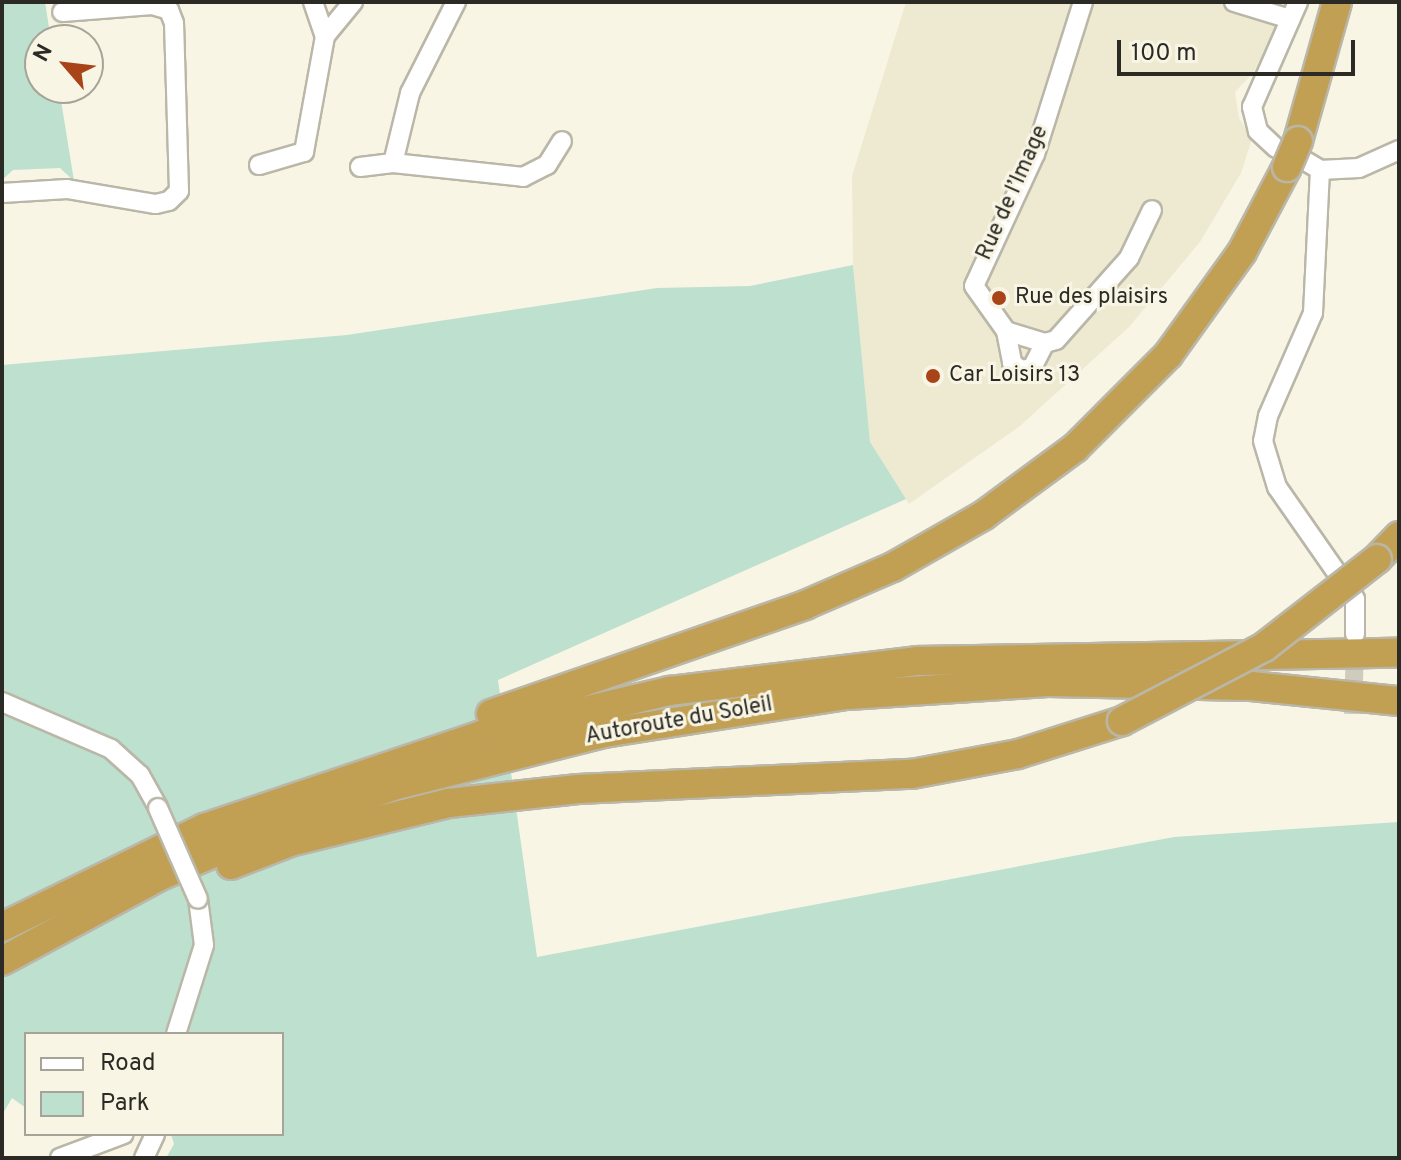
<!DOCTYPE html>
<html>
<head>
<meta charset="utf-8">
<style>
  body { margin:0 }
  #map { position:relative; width:1401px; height:1160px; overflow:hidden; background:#f8f5e5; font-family:Overpass,sans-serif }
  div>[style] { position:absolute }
  .built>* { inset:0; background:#eeead2 }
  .green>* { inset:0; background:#bde0cf }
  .minor-tunnel>* { height:18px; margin-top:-9px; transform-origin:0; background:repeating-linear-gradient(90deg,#cfccbe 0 18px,transparent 0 27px) }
  .roads { filter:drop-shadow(2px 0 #bab7a8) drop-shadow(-2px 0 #bab7a8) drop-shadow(0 2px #bab7a8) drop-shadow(0 -2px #bab7a8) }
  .minor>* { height:18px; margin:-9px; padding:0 9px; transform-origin:9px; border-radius:9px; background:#fff }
  .highway>* { height:28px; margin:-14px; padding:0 14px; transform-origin:14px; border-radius:14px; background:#c19f53 }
  .bridges { filter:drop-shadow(2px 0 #bab7a8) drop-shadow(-2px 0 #bab7a8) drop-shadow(0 2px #bab7a8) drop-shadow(0 -2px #bab7a8) }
  .minor-bridge>* { height:18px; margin:-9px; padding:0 9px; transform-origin:9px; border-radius:9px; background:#fff }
  .highway-bridge>* { height:28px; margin:-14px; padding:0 14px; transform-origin:14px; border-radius:14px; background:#c19f53 }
  .dots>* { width:22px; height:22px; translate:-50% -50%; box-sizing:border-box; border:4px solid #f8f5e5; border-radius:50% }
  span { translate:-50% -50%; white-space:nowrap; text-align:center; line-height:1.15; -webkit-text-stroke:6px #f8f5e5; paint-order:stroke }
  .street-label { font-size:22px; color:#2b2a24 }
  .poi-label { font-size:22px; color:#2b2a24 }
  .left { translate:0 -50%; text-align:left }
  .frame { position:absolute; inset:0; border:4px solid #2b2a24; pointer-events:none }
  .legend { position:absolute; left:24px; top:1032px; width:260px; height:104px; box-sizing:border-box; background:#f8f5e5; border:2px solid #a6a498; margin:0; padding:10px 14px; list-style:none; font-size:24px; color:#2b2a24 }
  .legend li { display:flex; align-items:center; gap:16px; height:40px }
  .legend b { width:40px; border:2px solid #a6a498 }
  .north { position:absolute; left:24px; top:24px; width:80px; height:80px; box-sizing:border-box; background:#f8f5e5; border:2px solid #a6a498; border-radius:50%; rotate:298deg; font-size:22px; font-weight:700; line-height:32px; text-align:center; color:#2b2a24 }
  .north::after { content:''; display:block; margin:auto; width:28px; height:36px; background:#a94418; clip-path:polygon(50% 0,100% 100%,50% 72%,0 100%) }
  .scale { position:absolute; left:1117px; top:40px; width:238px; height:36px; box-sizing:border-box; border:4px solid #2b2a24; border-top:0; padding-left:10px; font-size:24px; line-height:28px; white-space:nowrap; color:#2b2a24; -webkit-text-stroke:6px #f8f5e5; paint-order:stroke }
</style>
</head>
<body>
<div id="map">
  <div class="built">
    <div style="clip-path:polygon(906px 2px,1289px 2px,1254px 72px,1235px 92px,1239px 118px,1252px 139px,1241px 173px,1200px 242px,1129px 327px,1020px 426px,909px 504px,870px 443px,853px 265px,852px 176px)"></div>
  </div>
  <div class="green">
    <div style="clip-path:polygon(2px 2px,45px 2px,51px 40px,40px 40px,40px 88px,59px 88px,74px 181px,60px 168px,13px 170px,2px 180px)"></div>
    <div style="clip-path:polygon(853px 265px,870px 442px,906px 499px,498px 680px,537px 957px,1174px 837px,1399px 822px,1399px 1158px,166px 1158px,174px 1144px,171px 1134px,282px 1134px,282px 1034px,26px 1034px,26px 1108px,12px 1098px,2px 1115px,2px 365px,347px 335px,657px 288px,750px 286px)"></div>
  </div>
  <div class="minor-tunnel">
    <div style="left:1353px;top:714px;width:69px;rotate:-88.3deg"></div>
  </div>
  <div class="roads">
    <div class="minor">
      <div style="left:313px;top:2px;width:36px;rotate:71deg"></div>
      <div style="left:1083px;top:2px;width:159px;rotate:107.5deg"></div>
      <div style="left:1035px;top:154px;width:145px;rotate:114.8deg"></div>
      <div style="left:974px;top:286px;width:55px;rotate:54.6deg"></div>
      <div style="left:1006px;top:331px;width:41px;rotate:17.1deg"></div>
      <div style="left:1045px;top:343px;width:11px;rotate:-15deg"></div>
      <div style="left:1056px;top:340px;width:110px;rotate:-48.3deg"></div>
      <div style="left:1129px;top:258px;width:53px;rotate:-64.4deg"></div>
      <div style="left:1234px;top:2px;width:59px;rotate:16.9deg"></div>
      <div style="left:1276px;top:148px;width:25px;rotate:-137deg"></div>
      <div style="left:1258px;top:131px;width:25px;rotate:-104deg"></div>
      <div style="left:1252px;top:107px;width:115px;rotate:-66.3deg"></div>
      <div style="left:1302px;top:159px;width:21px;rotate:31deg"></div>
      <div style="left:1320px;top:170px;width:39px;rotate:-3deg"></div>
      <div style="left:1359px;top:168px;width:44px;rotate:-24.2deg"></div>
      <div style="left:393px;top:163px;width:72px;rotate:-76.3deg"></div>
      <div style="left:410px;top:93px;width:102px;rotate:-63.2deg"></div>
      <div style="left:259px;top:165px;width:47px;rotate:-16.1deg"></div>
      <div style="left:304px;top:152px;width:118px;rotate:-79.7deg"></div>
      <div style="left:325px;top:36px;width:44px;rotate:-50.5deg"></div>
      <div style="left:360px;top:167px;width:33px;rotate:-7deg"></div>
      <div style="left:393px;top:163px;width:131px;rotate:6.1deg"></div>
      <div style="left:523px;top:177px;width:27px;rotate:-27deg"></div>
      <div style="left:547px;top:165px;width:28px;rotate:-58deg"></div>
      <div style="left:1320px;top:170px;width:143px;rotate:92.8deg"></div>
      <div style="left:1313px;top:313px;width:112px;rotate:113.6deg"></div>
      <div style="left:1268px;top:416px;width:25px;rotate:101deg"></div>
      <div style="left:1263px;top:441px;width:48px;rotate:73.1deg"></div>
      <div style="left:1277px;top:487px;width:136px;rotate:55.1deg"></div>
      <div style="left:1355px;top:599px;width:35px;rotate:90deg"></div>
      <div style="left:2px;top:193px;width:65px;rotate:-3.5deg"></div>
      <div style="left:67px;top:189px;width:90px;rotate:9.6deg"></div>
      <div style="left:156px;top:204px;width:13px;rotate:-13deg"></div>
      <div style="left:169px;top:201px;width:14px;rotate:-45deg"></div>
      <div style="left:179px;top:191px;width:168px;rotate:-91.7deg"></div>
      <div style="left:174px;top:23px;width:14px;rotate:-111deg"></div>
      <div style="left:169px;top:10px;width:17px;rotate:-163deg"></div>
      <div style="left:153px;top:5px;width:91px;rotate:175.6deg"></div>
      <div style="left:1006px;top:331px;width:33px;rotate:79deg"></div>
      <div style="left:1012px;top:363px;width:11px;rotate:38deg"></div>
      <div style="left:1021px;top:370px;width:11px;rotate:-10deg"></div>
      <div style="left:1032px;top:368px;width:28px;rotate:-63deg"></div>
      <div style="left:2px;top:702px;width:119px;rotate:23.3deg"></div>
      <div style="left:111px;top:749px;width:39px;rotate:42deg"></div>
      <div style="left:140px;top:775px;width:38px;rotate:61deg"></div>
      <div style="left:176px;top:1034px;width:93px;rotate:-72.5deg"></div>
      <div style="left:204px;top:945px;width:46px;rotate:-97.4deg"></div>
      <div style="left:60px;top:1158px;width:68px;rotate:-20.6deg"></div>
      <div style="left:144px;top:1158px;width:26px;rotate:-65deg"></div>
    </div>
    <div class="highway">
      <div style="left:1298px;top:141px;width:144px;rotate:-74.3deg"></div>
      <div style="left:1377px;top:559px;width:32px;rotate:-46deg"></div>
      <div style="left:491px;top:714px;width:332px;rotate:-19.1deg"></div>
      <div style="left:805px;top:605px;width:96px;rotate:-23.4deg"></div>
      <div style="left:893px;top:567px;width:105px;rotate:-29.7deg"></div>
      <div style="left:984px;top:515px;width:113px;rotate:-36.4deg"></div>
      <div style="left:1075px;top:448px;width:132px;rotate:-45deg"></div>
      <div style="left:1168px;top:355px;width:127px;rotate:-54.3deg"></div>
      <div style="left:1242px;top:252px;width:96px;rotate:-62.1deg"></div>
      <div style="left:231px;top:865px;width:63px;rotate:-21.3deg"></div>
      <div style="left:290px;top:842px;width:164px;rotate:-13.8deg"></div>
      <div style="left:449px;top:803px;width:130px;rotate:-6.2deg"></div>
      <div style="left:578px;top:789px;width:334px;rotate:-2.6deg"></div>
      <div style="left:912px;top:774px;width:108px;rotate:-10.7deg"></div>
      <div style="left:1018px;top:754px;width:109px;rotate:-17.6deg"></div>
      <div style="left:2px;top:927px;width:225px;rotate:-26.1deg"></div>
      <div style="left:204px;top:828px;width:293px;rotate:-18.5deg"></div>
      <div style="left:482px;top:735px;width:193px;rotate:-13.2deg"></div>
      <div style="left:670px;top:691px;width:249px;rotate:-6.9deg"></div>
      <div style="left:917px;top:661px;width:482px;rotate:-1deg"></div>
      <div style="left:2px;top:961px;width:177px;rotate:-28.3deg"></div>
      <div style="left:158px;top:877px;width:119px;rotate:-23.3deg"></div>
      <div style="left:267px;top:830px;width:133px;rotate:-19.2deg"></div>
      <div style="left:393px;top:786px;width:218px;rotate:-14.1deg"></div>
      <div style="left:604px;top:733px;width:247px;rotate:-8.9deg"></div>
      <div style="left:848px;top:695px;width:200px;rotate:-3.7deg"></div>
      <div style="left:1048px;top:682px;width:203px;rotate:1.1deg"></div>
      <div style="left:1251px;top:686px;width:149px;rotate:5.8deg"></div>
    </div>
  </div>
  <div class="bridges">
    <div class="minor-bridge">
      <div style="left:158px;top:808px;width:99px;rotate:66.3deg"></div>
    </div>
    <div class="highway-bridge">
      <div style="left:1287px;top:167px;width:28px;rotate:-67deg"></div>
      <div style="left:1122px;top:721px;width:160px;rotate:-27.5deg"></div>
      <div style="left:1264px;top:647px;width:143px;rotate:-37.9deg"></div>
    </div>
  </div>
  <div class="dots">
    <div style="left:999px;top:298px;background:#a94418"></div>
    <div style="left:933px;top:376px;background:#a94418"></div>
  </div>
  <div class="street-label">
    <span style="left:1013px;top:193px;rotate:-66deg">Rue de l’Image</span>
    <span style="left:679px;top:721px;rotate:-10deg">Autoroute du Soleil</span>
  </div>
  <div class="poi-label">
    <span class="left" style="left:1015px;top:298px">Rue des plaisirs</span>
    <span class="left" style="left:949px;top:376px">Car Loisirs 13</span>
  </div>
  <div class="frame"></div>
  <ul class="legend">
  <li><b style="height:10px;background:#fff"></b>Road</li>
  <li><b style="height:22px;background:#bde0cf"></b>Park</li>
  </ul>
  <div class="north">N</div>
  <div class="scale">100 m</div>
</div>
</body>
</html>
